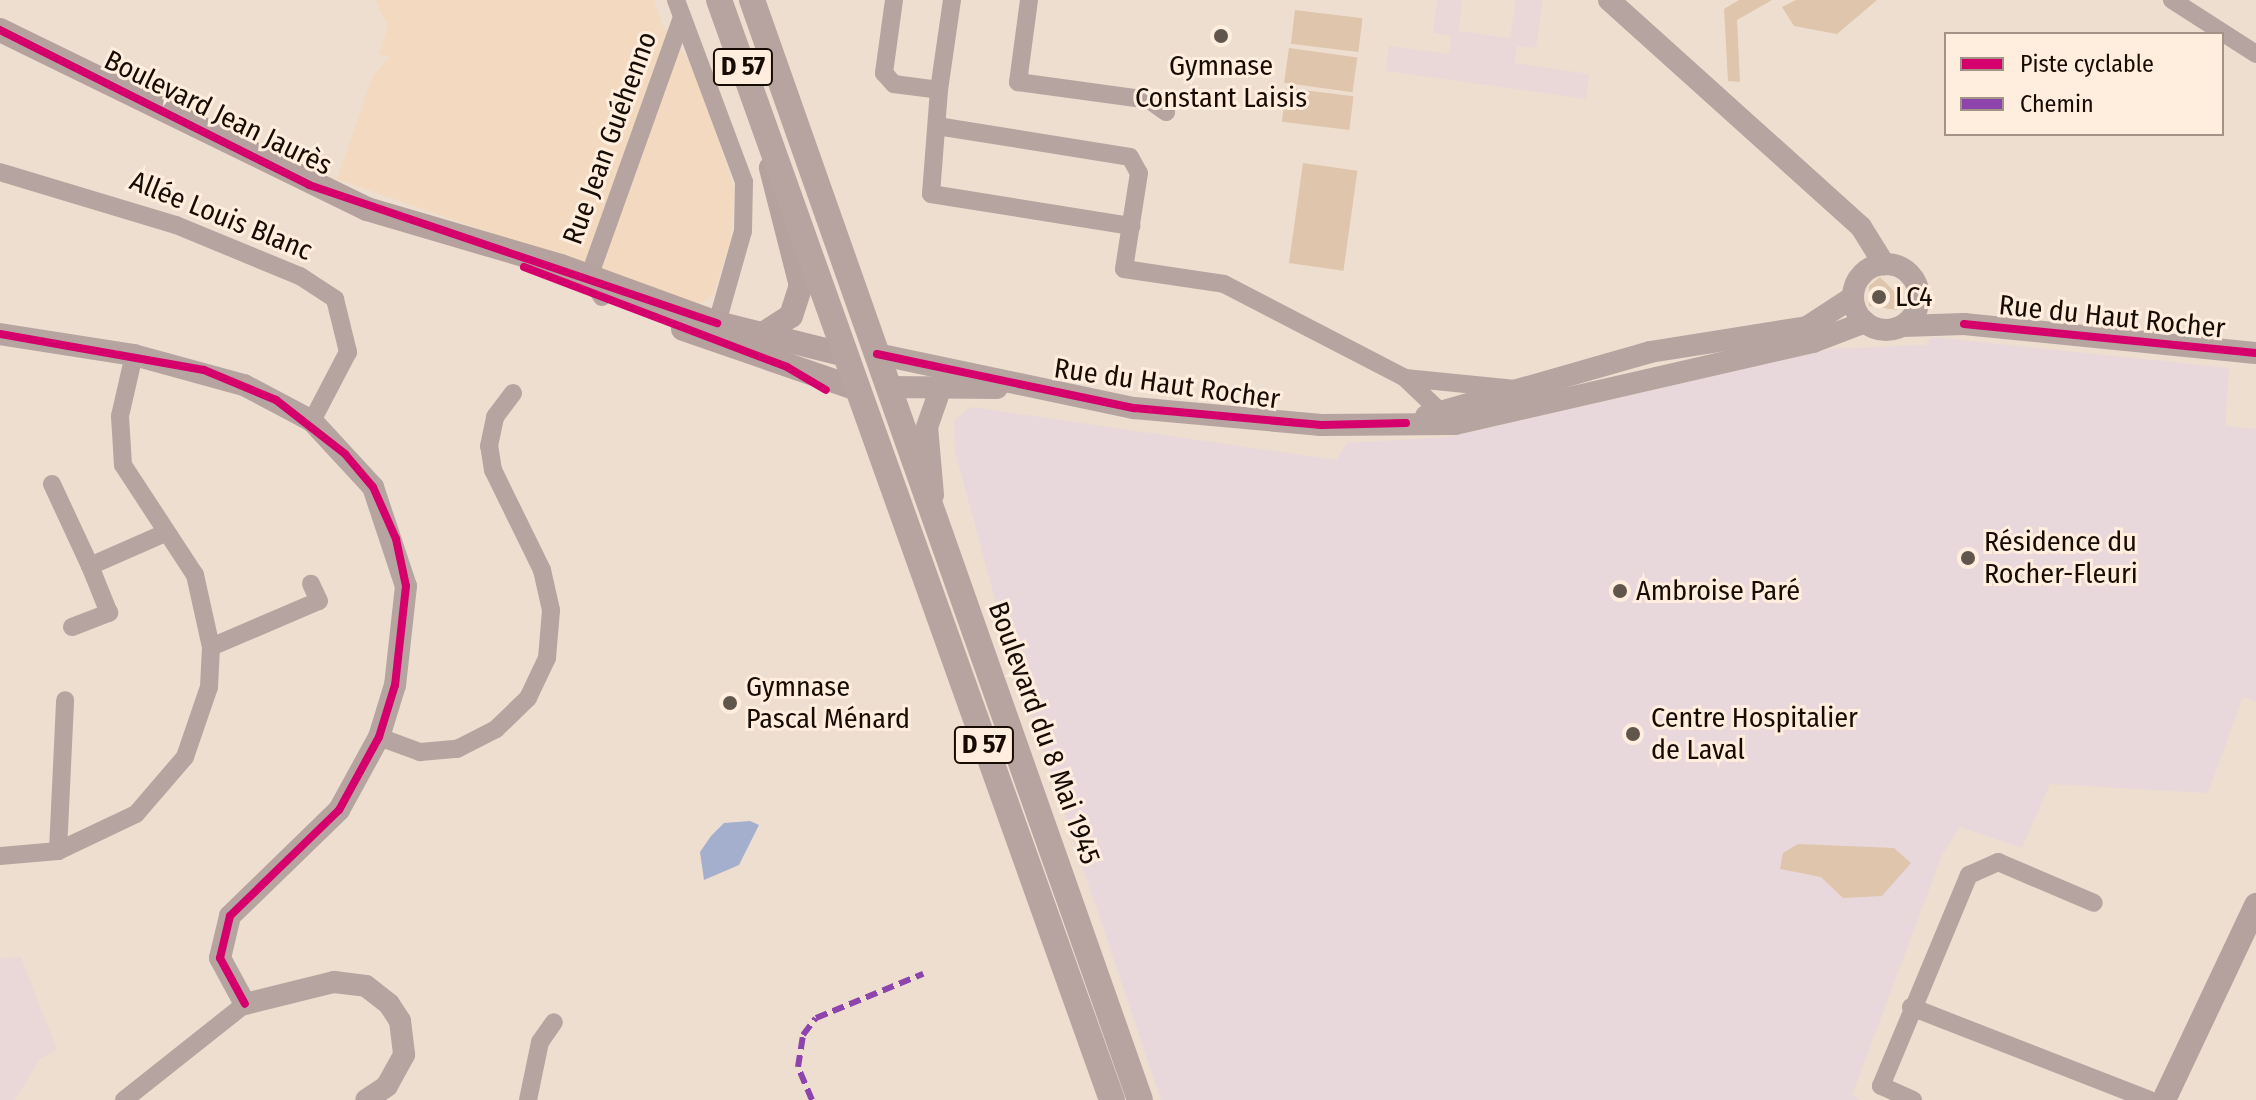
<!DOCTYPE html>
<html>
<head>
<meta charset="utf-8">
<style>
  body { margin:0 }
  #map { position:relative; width:2256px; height:1100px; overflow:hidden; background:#eddecf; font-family:"Fira Sans Condensed",sans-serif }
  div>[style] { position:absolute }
  .built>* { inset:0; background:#f2d9c0 }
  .education>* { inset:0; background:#ead8d9 }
  .medical>* { inset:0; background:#e8d8db }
  .green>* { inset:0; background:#dfc5ab; transform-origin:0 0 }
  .water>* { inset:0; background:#a4afce }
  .minor>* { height:18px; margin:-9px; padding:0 9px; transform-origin:9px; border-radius:9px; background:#b6a4a1 }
  .tertiary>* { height:22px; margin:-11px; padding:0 11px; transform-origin:11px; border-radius:11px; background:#b6a4a1 }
  .tertiary>.ring { margin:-11px; padding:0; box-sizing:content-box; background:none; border:22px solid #b6a4a1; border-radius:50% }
  .secondary>* { height:24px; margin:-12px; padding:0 12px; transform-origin:12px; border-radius:12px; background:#b5a29f }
  .primary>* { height:26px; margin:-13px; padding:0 13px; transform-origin:13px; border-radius:13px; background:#b7a4a0 }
  .quiet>* { height:6px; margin-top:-3px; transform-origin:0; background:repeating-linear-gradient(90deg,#8e44ad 0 12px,transparent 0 18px) }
  .cycleway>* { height:8px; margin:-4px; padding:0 4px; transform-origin:4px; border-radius:4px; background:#d6006c }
  .dots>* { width:22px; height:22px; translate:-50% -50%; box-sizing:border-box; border:4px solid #ffeddd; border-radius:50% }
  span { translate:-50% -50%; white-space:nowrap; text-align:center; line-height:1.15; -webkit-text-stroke:6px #ffeddd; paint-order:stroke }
  .shield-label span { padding:2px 6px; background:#ffeddd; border:2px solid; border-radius:6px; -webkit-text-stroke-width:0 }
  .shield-label { font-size:26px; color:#160c04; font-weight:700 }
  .poi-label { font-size:28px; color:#160c04 }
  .left { translate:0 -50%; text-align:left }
  .street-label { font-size:28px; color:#160c04 }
  .legend { position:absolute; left:1944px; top:32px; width:280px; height:104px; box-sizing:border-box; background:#ffeddd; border:2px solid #a29386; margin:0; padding:10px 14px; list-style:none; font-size:24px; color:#160c04 }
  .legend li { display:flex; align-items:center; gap:16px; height:40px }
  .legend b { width:40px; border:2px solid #a29386 }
</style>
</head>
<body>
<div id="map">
  <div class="built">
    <div style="clip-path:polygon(375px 0,654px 0,662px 24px,698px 73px,735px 192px,730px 243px,713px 295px,698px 305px,337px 179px,373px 76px,390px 57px,379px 54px,388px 26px)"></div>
  </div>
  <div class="education">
    <div style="clip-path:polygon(1437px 0,1462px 0,1459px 31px,1510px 38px,1516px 0,1543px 0,1536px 48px,1517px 46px,1515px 63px,1589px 74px,1586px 99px,1386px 71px,1389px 46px,1449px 54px,1451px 36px,1433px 33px)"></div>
    <div style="clip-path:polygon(21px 957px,57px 1050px,40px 1059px,15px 1100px,0 1100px,0 958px)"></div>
  </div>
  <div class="medical">
    <div style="clip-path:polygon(1932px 337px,2229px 368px,2225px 426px,2256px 429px,2256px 702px,2243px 697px,2208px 793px,2050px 784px,2022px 848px,1960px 827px,1942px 855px,1852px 1095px,1860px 1100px,1161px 1100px,1006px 640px,955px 451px,954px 421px,971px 407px,1336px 460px,1347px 443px,1449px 437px,1831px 349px,1925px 345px)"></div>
  </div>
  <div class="green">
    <div style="clip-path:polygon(1739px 0,1772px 0,1737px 20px,1740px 82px,1728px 81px,1724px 9px)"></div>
    <div style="clip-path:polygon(1796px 0,1877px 0,1837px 34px,1794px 26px,1782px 7px)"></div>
    <div style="left:1295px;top:10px;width:68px;height:34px;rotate:7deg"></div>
    <div style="left:1289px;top:48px;width:69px;height:35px;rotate:8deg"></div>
    <div style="left:1286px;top:88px;width:68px;height:34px;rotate:7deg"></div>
    <div style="left:1303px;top:163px;width:55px;height:101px;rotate:8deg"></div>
    <div style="clip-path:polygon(1880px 277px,1902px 299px,1897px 310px,1869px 306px,1869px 286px)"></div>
    <div style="clip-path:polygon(1798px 844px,1894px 848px,1911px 863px,1882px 896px,1843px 898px,1821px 877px,1780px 869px,1783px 853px)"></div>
  </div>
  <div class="water">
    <div style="clip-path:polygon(750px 821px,759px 825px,739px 865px,704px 880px,700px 852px,711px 836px,724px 823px)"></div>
  </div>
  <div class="minor">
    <div style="left:676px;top:0;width:194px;rotate:69.5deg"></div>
    <div style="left:744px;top:182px;width:49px;rotate:91.2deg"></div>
    <div style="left:743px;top:231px;width:96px;rotate:105.8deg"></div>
    <div style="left:894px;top:0;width:74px;rotate:97.8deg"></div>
    <div style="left:884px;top:73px;width:15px;rotate:48deg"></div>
    <div style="left:894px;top:84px;width:45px;rotate:7.6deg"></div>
    <div style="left:939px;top:90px;width:91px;rotate:-81.8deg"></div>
    <div style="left:1029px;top:0;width:83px;rotate:97.6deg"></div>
    <div style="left:1018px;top:82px;width:132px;rotate:7.8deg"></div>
    <div style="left:1149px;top:100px;width:21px;rotate:35deg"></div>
    <div style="left:2172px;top:0;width:100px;rotate:32.7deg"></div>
    <div style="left:939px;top:90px;width:104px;rotate:94.4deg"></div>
    <div style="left:931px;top:194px;width:203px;rotate:9.1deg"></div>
    <div style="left:937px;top:126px;width:195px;rotate:9.1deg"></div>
    <div style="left:1130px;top:157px;width:18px;rotate:61deg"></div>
    <div style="left:1139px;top:173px;width:97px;rotate:98.9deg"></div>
    <div style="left:1124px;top:269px;width:101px;rotate:8.5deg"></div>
    <div style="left:1224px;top:284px;width:204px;rotate:27.4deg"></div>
    <div style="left:1405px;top:378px;width:111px;rotate:5.7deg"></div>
    <div style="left:0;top:172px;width:184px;rotate:16.8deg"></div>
    <div style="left:176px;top:225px;width:134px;rotate:22.4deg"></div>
    <div style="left:300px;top:276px;width:42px;rotate:33.3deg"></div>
    <div style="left:335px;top:299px;width:55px;rotate:76.2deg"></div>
    <div style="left:348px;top:352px;width:78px;rotate:117.6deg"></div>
    <div style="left:602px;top:297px;width:24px;rotate:-123deg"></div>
    <div style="left:589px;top:277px;width:276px;rotate:-70.3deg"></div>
    <div style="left:1405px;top:378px;width:59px;rotate:43.6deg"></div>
    <div style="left:52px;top:484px;width:90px;rotate:65.1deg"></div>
    <div style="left:90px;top:566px;width:82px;rotate:-23.7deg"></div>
    <div style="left:72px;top:627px;width:40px;rotate:-21deg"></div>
    <div style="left:109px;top:613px;width:51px;rotate:-112deg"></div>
    <div style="left:211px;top:647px;width:117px;rotate:-23.1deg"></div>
    <div style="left:319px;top:601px;width:19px;rotate:-115deg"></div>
    <div style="left:379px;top:737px;width:44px;rotate:20.1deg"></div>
    <div style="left:420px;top:752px;width:37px;rotate:-5deg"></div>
    <div style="left:457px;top:749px;width:44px;rotate:-27.1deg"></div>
    <div style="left:496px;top:729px;width:45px;rotate:-44.1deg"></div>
    <div style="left:528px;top:698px;width:44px;rotate:-64.6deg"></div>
    <div style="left:547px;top:658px;width:48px;rotate:-85.2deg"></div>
    <div style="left:551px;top:610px;width:41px;rotate:-102.7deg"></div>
    <div style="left:542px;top:570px;width:111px;rotate:-116.1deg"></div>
    <div style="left:493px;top:470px;width:24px;rotate:-99deg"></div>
    <div style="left:489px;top:446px;width:30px;rotate:-78deg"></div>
    <div style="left:495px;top:417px;width:30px;rotate:-53deg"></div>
    <div style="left:58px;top:851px;width:151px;rotate:-87.3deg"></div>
    <div style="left:0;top:856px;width:58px;rotate:-4.9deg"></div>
    <div style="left:58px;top:851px;width:86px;rotate:-25.4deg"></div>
    <div style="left:136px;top:814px;width:75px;rotate:-49.3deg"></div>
    <div style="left:185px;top:757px;width:74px;rotate:-71.1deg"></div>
    <div style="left:209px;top:687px;width:40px;rotate:-87.1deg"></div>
    <div style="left:211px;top:647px;width:74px;rotate:-102.5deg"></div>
    <div style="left:195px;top:575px;width:131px;rotate:-123.2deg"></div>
    <div style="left:123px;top:465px;width:49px;rotate:-93.5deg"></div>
    <div style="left:120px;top:416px;width:63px;rotate:-77.1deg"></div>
    <div style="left:1911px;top:1007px;width:256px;rotate:21.3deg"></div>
    <div style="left:124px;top:1100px;width:154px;rotate:-38.4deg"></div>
    <div style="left:528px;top:1100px;width:59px;rotate:-78.3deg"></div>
    <div style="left:540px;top:1042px;width:24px;rotate:-55deg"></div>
    <div style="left:1913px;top:1100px;width:35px;rotate:-156deg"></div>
    <div style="left:1881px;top:1086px;width:229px;rotate:-67.4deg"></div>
    <div style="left:1969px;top:875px;width:32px;rotate:-24deg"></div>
    <div style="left:1998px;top:862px;width:104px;rotate:23.1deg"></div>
  </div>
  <div class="tertiary">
    <div style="left:1609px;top:0;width:339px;rotate:42deg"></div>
    <div style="left:1861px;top:227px;width:44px;rotate:58.1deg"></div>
    <div class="ring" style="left:1853px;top:264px;width:44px;height:44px"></div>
    <div style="left:1903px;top:326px;width:61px;rotate:-1.9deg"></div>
    <div style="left:1964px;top:324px;width:293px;rotate:5.7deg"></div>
    <div style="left:0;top:334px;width:136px;rotate:8.9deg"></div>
    <div style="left:134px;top:355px;width:114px;rotate:15.3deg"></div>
    <div style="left:244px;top:385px;width:77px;rotate:27.9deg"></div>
    <div style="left:312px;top:421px;width:90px;rotate:47.3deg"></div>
    <div style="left:373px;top:487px;width:104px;rotate:71.6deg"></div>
    <div style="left:406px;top:586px;width:100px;rotate:96.3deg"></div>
    <div style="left:395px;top:685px;width:54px;rotate:107.1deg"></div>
    <div style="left:379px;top:737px;width:83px;rotate:118.7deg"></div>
    <div style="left:339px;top:810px;width:152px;rotate:135.8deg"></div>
    <div style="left:230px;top:916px;width:43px;rotate:103.4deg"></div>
    <div style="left:220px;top:958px;width:52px;rotate:61.5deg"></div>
    <div style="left:245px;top:1004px;width:92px;rotate:-13.9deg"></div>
    <div style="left:334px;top:982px;width:32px;rotate:7deg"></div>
    <div style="left:366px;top:986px;width:29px;rotate:38deg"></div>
    <div style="left:389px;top:1004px;width:20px;rotate:57deg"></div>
    <div style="left:400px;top:1021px;width:34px;rotate:83deg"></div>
    <div style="left:404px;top:1055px;width:35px;rotate:119deg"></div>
    <div style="left:387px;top:1086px;width:25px;rotate:146deg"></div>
    <div style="left:877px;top:354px;width:263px;rotate:11.9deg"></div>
    <div style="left:1134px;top:408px;width:188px;rotate:5.2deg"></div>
    <div style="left:1321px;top:425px;width:134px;rotate:-0.4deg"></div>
    <div style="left:1455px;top:424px;width:367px;rotate:-12.9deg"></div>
    <div style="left:1813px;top:342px;width:56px;rotate:-21deg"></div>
    <div style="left:889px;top:387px;width:108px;rotate:0.5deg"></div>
    <div style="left:1426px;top:416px;width:233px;rotate:-15.9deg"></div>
    <div style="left:1650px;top:352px;width:159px;rotate:-9deg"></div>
    <div style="left:1807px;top:327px;width:55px;rotate:-33.1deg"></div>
    <div style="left:933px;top:495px;width:68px;rotate:-95deg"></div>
    <div style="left:927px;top:427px;width:42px;rotate:-70.7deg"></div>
  </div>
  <div class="secondary">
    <div style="left:0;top:30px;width:408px;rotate:26deg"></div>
    <div style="left:367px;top:209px;width:202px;rotate:16.4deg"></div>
    <div style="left:561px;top:266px;width:166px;rotate:20.1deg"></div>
    <div style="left:717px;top:323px;width:132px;rotate:14deg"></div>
    <div style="left:683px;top:329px;width:184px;rotate:19deg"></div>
    <div style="left:763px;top:334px;width:33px;rotate:-33deg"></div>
    <div style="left:791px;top:316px;width:32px;rotate:-72deg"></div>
    <div style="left:801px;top:286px;width:122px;rotate:-104.3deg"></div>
    <div style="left:2164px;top:1100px;width:216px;rotate:-64.7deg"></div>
  </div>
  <div class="primary">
    <div style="left:719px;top:0;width:1168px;rotate:70.34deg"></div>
    <div style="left:752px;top:0;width:1166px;rotate:70.57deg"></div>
  </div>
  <div class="quiet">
    <div style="left:812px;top:1100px;width:36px;rotate:-113deg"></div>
    <div style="left:798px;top:1067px;width:32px;rotate:-81deg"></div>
    <div style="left:803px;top:1035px;width:21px;rotate:-53deg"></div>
    <div style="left:816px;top:1018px;width:116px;rotate:-22.4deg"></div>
  </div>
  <div class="cycleway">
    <div style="left:0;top:30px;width:346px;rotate:26.6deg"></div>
    <div style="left:309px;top:185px;width:431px;rotate:18.7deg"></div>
    <div style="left:524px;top:267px;width:281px;rotate:20.8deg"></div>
    <div style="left:787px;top:367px;width:45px;rotate:30.5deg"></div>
    <div style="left:1964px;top:324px;width:293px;rotate:5.7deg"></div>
    <div style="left:0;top:334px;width:207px;rotate:10deg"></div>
    <div style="left:204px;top:370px;width:78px;rotate:22.6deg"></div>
    <div style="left:276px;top:400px;width:88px;rotate:38deg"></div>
    <div style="left:345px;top:454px;width:43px;rotate:49.7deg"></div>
    <div style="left:373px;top:487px;width:57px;rotate:66.1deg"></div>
    <div style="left:396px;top:539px;width:48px;rotate:78deg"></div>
    <div style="left:406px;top:586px;width:100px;rotate:96.3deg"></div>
    <div style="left:395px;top:685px;width:54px;rotate:107.1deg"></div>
    <div style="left:379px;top:737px;width:83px;rotate:118.7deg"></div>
    <div style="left:339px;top:810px;width:152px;rotate:135.8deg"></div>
    <div style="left:230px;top:916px;width:43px;rotate:103.4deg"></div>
    <div style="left:220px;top:958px;width:52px;rotate:61.5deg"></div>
    <div style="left:877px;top:354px;width:263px;rotate:11.9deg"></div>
    <div style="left:1134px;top:408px;width:188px;rotate:5.2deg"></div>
    <div style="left:1321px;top:425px;width:85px;rotate:-1.3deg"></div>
  </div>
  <div class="dots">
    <div style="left:1221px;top:36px;background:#61564b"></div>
    <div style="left:1879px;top:297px;background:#61564b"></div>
    <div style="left:1968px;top:558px;background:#61564b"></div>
    <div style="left:1620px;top:591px;background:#61564b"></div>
    <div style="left:730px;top:703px;background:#61564b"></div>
    <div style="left:1633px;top:734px;background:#61564b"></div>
  </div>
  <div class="shield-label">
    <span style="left:743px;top:67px">D 57</span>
    <span style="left:984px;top:745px">D 57</span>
  </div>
  <div class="poi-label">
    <span style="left:1221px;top:82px">Gymnase<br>Constant Laisis</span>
    <span class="left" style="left:1895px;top:297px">LC4</span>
    <span class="left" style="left:1984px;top:558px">Résidence du<br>Rocher-Fleuri</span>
    <span class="left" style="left:1636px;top:591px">Ambroise Paré</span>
    <span class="left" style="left:746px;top:703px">Gymnase<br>Pascal Ménard</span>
    <span class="left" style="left:1651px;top:734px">Centre Hospitalier<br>de Laval</span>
  </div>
  <div class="street-label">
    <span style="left:218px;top:113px;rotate:26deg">Boulevard Jean Jaurès</span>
    <span style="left:610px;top:138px;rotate:-70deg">Rue Jean Guéhenno</span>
    <span style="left:221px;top:216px;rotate:22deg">Allée Louis Blanc</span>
    <span style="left:2112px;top:317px;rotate:6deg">Rue du Haut Rocher</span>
    <span style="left:1167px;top:384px;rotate:8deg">Rue du Haut Rocher</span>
    <span style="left:1044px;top:733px;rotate:70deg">Boulevard du 8 Mai 1945</span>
  </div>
  <ul class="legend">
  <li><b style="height:10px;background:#d6006c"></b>Piste cyclable</li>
  <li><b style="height:10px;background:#8e44ad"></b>Chemin</li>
  </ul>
</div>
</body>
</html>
